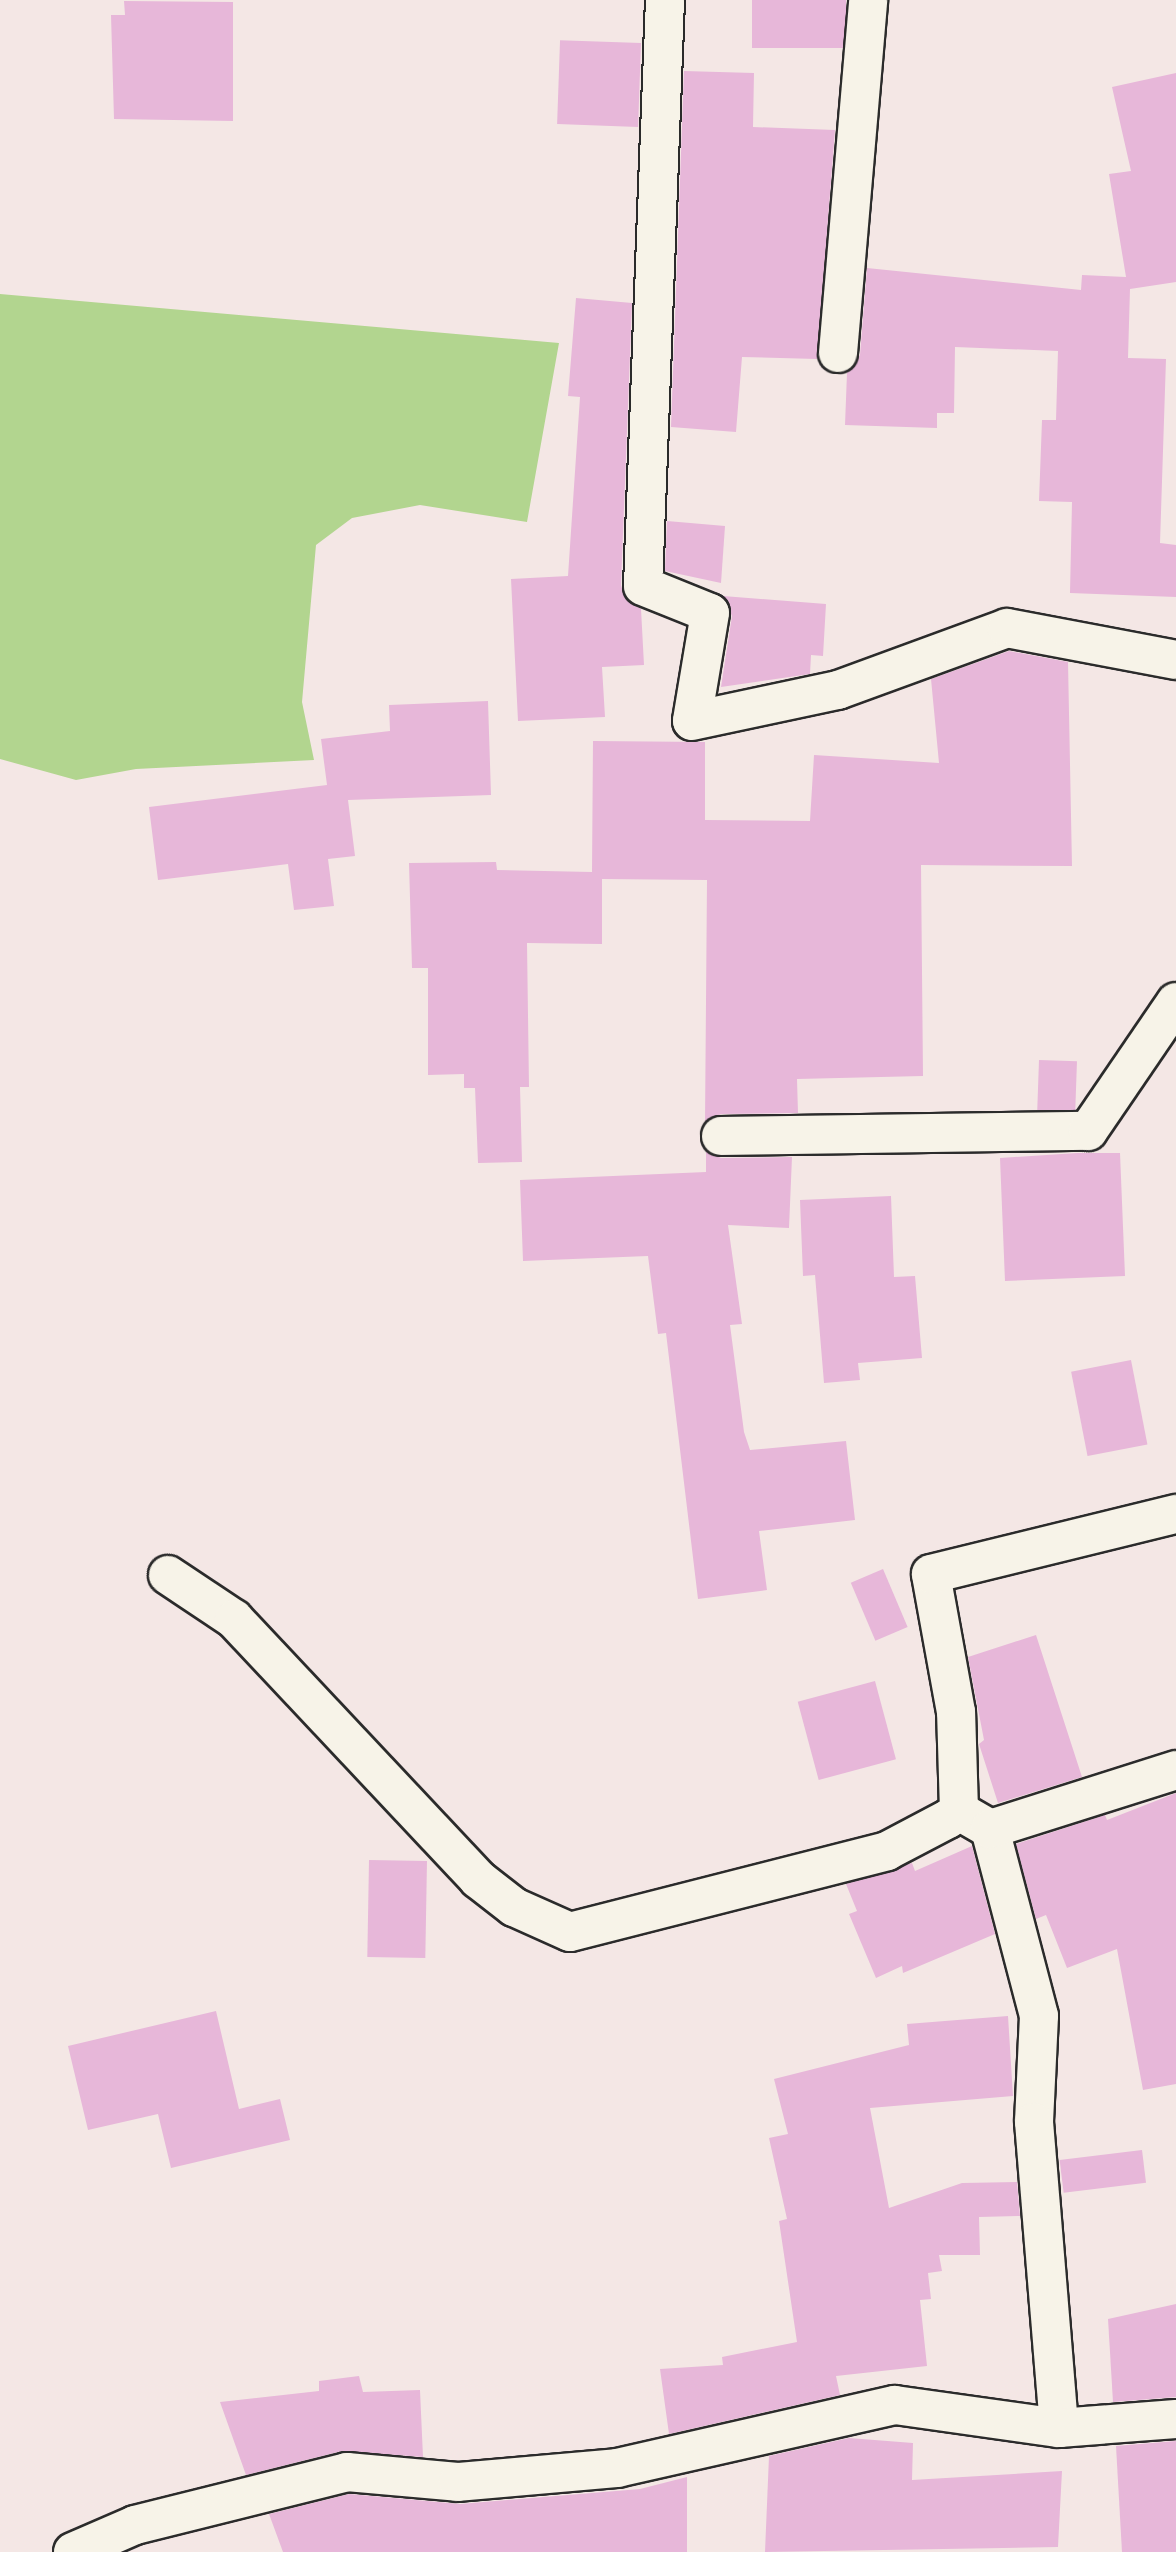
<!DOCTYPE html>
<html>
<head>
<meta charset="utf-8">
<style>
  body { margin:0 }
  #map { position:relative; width:1176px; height:2552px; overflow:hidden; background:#f4e7e5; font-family:"Architects Daughter",sans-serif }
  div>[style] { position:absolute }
  .green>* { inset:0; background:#b2d58f }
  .building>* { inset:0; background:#e7b7d9; transform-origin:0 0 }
  .roads { filter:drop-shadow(2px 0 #2b2b2b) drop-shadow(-2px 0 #2b2b2b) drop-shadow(0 2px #2b2b2b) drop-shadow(0 -2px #2b2b2b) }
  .minor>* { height:38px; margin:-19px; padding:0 19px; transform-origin:19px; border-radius:19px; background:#f7f3e8 }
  span { translate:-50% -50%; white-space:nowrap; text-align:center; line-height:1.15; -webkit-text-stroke:5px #f7f3e8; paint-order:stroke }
</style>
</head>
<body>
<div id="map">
  <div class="green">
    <div style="clip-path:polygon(0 294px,559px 343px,527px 522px,420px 505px,352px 518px,316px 545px,302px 702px,314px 760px,136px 769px,76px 780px,0 759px)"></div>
  </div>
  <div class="building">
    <div style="left:752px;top:0;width:94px;height:48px"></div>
    <div style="clip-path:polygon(124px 1px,233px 2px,233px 121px,114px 119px,111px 15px,125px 15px)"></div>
    <div style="left:641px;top:43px;width:84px;height:81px;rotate:92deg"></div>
    <div style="clip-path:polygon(684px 71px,754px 73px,753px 127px,835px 130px,817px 359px,742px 357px,736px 432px,671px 427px)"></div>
    <div style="clip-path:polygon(1176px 73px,1176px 282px,1130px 289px,1128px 358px,1166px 359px,1160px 543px,1176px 545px,1176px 597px,1070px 593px,1072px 502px,1039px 501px,1042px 420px,1056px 420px,1058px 351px,955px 347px,954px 413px,937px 413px,937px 428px,845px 425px,847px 373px,860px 355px,867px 268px,1081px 290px,1082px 275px,1126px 277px,1109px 174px,1131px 171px,1112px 87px)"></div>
    <div style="clip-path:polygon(576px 298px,632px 303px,621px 585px,625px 598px,641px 609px,644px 665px,602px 667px,605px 717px,518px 721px,511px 579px,568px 576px,580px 397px,568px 396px)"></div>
    <div style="clip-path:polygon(667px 521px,725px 526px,721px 583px,665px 571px)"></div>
    <div style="clip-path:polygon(723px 596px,826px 604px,823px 656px,811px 655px,810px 674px,721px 687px,732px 616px)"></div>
    <div style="clip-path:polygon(1009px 651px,1068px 662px,1072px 866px,921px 865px,923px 1076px,797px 1079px,798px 1113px,721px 1114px,705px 1122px,707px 880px,602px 879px,602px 944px,527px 943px,529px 1087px,520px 1087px,522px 1162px,478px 1163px,475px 1088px,464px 1088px,464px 1074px,428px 1075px,428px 968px,412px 968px,409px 863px,496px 862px,497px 870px,592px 872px,593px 741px,705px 742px,705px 820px,810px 821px,814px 755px,939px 763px,931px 679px)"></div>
    <div style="clip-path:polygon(488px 701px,491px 795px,348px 800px,355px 856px,328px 859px,334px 906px,294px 910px,288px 864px,158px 880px,149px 807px,327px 785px,321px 739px,390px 731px,389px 705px)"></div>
    <div style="left:1039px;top:1060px;width:38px;height:50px;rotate:2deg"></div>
    <div style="clip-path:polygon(706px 1151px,721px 1158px,792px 1157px,789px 1228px,728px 1225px,742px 1324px,730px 1325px,744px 1432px,750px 1450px,846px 1441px,855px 1520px,759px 1531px,767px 1590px,698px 1599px,666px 1333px,658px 1334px,648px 1256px,523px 1261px,520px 1180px,706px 1172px)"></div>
    <div style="clip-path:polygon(1077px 1153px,1120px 1153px,1125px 1276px,1005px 1281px,1000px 1158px)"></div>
    <div style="clip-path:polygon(891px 1196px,894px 1277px,915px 1276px,922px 1358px,858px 1363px,860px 1380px,824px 1383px,815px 1275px,803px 1276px,800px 1200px)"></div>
    <div style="left:1131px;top:1360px;width:86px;height:61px;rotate:79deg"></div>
    <div style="left:883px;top:1569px;width:63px;height:35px;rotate:67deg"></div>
    <div style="clip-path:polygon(1036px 1635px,1082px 1777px,998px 1803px,979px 1744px,984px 1740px,968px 1657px)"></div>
    <div style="left:875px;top:1681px;width:81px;height:80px;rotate:75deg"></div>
    <div style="clip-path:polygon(1176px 1793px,1176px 2084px,1143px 2090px,1117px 1949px,1067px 1968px,1046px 1915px,1036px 1919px,1016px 1844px,1105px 1815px,1107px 1820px)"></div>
    <div style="clip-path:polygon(972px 1846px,995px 1934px,903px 1973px,902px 1966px,876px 1978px,849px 1914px,857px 1911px,846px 1884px,912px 1863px,915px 1871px)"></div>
    <div style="left:369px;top:1860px;width:58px;height:97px;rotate:1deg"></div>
    <div style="clip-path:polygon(216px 2011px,239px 2109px,280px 2099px,290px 2140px,171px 2168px,158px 2114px,88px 2130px,68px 2046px)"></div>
    <div style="clip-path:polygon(1008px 2016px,1013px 2096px,870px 2108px,889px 2208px,962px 2183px,1017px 2182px,1020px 2216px,979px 2217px,980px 2255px,939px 2255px,942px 2271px,928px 2273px,931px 2299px,920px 2300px,927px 2366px,836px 2376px,840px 2395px,669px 2434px,660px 2369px,723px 2365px,722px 2357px,797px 2342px,779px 2221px,787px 2219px,769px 2138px,788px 2134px,774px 2079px,909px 2045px,907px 2024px)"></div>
    <div style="left:1142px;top:2150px;width:33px;height:83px;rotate:83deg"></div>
    <div style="clip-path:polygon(1176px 2304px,1176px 2397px,1113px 2402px,1108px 2319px)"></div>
    <div style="clip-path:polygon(359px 2376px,363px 2392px,420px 2390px,423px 2457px,342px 2451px,246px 2475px,220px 2402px,319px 2391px,319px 2381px)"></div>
    <div style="clip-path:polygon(849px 2438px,913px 2443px,912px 2480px,1062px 2471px,1058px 2547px,765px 2552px,769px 2456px)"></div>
    <div style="clip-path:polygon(1176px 2441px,1176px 2552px,1122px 2552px,1116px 2446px)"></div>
    <div style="clip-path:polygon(687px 2477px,687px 2552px,283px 2552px,269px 2514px,349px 2494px,460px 2504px,640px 2489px)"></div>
  </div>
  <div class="roads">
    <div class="minor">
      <div style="left:665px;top:0;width:586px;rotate:92.15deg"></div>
      <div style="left:643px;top:586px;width:72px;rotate:21.9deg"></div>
      <div style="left:710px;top:613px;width:109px;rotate:99.5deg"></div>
      <div style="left:692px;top:721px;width:149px;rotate:-12deg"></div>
      <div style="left:838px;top:690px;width:180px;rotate:-20.1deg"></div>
      <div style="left:1007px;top:628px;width:172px;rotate:10.7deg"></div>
      <div style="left:838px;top:353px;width:354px;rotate:-85.1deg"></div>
      <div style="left:721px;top:1136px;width:367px;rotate:-0.8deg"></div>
      <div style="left:1088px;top:1131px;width:156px;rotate:-55.7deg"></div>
      <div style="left:168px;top:1575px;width:79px;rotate:33.7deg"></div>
      <div style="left:234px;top:1619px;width:357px;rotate:46.8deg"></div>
      <div style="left:478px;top:1879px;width:46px;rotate:37.9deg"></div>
      <div style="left:514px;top:1907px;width:61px;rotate:24.1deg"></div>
      <div style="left:570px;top:1932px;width:327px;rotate:-14.3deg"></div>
      <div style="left:887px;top:1851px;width:69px;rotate:-27.7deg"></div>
      <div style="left:948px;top:1819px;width:14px;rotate:-36deg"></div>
      <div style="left:959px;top:1811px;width:99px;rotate:-91.7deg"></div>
      <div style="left:956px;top:1712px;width:140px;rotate:-100.3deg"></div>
      <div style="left:931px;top:1574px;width:252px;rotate:-13.8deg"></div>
      <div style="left:959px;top:1811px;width:36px;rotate:30deg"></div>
      <div style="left:990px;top:1829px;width:193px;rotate:75.3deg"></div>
      <div style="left:1039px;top:2016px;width:106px;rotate:92.7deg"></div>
      <div style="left:1034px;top:2122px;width:307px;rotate:85.3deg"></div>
      <div style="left:990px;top:1829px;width:195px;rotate:-17.6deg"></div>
      <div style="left:73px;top:2552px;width:68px;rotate:-23.5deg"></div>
      <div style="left:135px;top:2525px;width:219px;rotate:-14deg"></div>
      <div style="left:347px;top:2472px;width:111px;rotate:5.1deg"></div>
      <div style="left:458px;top:2482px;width:160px;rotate:-5deg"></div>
      <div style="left:617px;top:2468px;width:285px;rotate:-12.8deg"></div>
      <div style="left:895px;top:2405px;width:166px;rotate:8deg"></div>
      <div style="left:1059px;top:2428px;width:117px;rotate:-4.4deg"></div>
    </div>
  </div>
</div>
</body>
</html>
